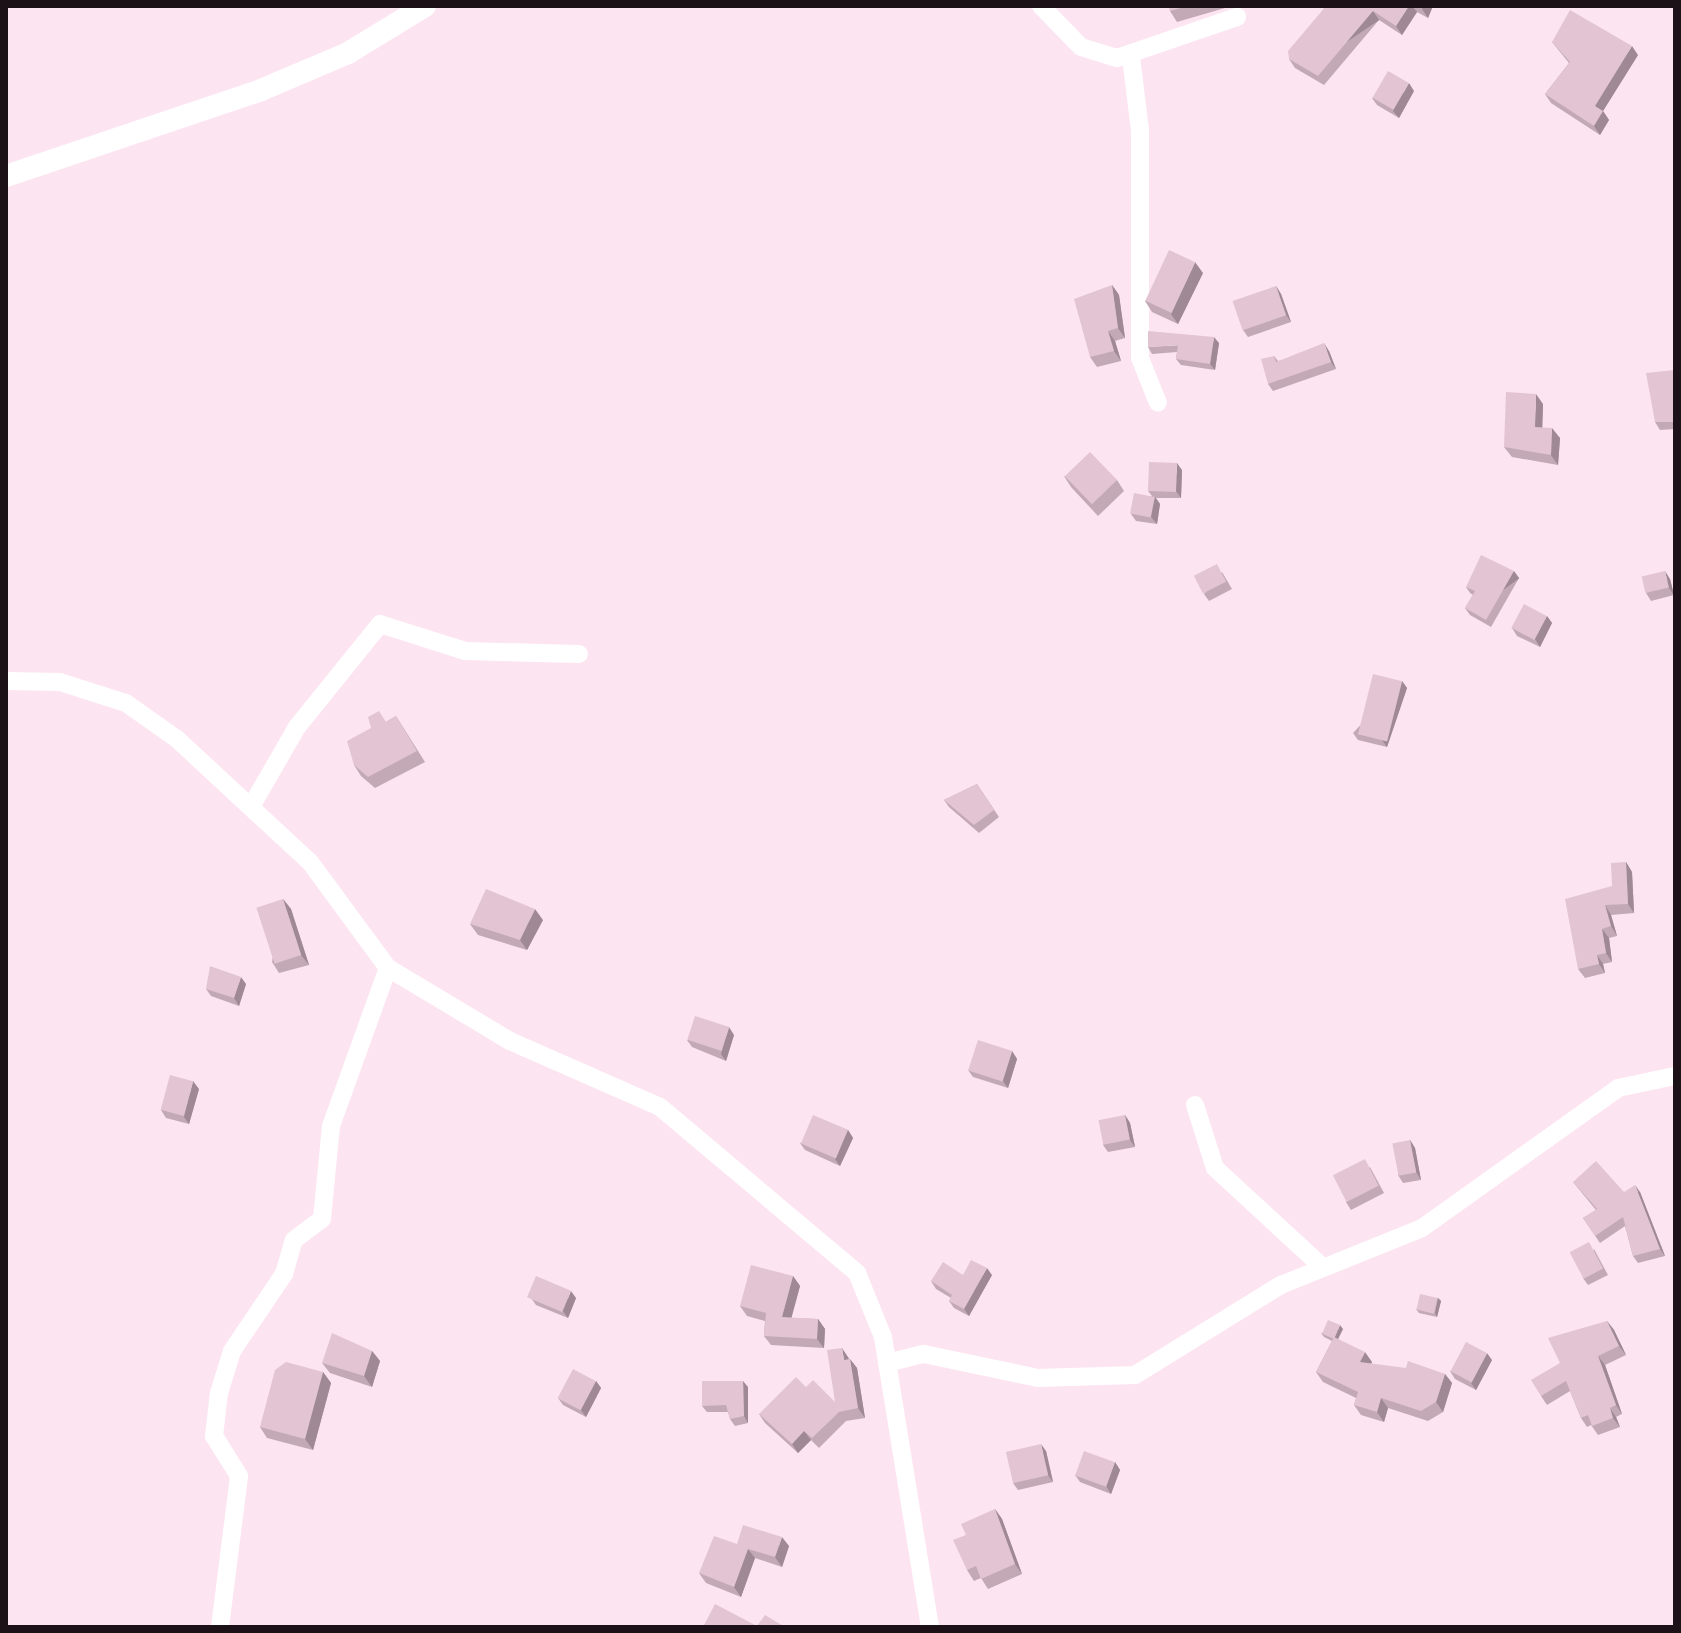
<!DOCTYPE html>
<html>
<head>
<meta charset="utf-8">
<style>
  body { margin:0 }
  #map { position:relative; width:1681px; height:1633px; overflow:hidden; background:#fde4f1; font-family:"IBM Plex Serif",serif }
  div>[style] { position:absolute }
  .minor>* { height:18px; margin:-9px; padding:0 9px; transform-origin:9px; border-radius:9px; background:#fff }
  .tertiary>* { height:22px; margin:-11px; padding:0 11px; transform-origin:11px; border-radius:11px; background:#fff }
  .wall>* { inset:0; background:#c2a9b5 }
  .shaded-wall>* { inset:0; background:#9e8994; transform-origin:0 0 }
  .building>* { inset:0; background:#e2c4d3; transform-origin:0 0 }
  span { translate:-50% -50%; white-space:nowrap; text-align:center; line-height:1.15; -webkit-text-stroke:8px #fde4f1; paint-order:stroke }
  .frame { position:absolute; inset:0; border:8px solid #1b1117; pointer-events:none }
</style>
</head>
<body>
<div id="map">
  <div class="minor">
    <div style="left:1041px;top:6px;width:57px;rotate:45.7deg"></div>
    <div style="left:1081px;top:47px;width:38px;rotate:17deg"></div>
    <div style="left:1117px;top:58px;width:127px;rotate:-18.9deg"></div>
    <div style="left:1131px;top:57px;width:74px;rotate:83deg"></div>
    <div style="left:1140px;top:130px;width:228px;rotate:90deg"></div>
    <div style="left:1140px;top:358px;width:48px;rotate:68.2deg"></div>
    <div style="left:6px;top:681px;width:54px;rotate:1.1deg"></div>
    <div style="left:60px;top:682px;width:69px;rotate:17.7deg"></div>
    <div style="left:126px;top:703px;width:62px;rotate:35.2deg"></div>
    <div style="left:177px;top:739px;width:181px;rotate:42.8deg"></div>
    <div style="left:310px;top:862px;width:132px;rotate:53.7deg"></div>
    <div style="left:388px;top:968px;width:142px;rotate:30.9deg"></div>
    <div style="left:510px;top:1041px;width:164px;rotate:23.7deg"></div>
    <div style="left:660px;top:1107px;width:258px;rotate:40.1deg"></div>
    <div style="left:857px;top:1273px;width:69px;rotate:67.9deg"></div>
    <div style="left:883px;top:1337px;width:294px;rotate:80.8deg"></div>
    <div style="left:252px;top:805px;width:90px;rotate:-60deg"></div>
    <div style="left:297px;top:727px;width:132px;rotate:-51.1deg"></div>
    <div style="left:380px;top:624px;width:89px;rotate:17.6deg"></div>
    <div style="left:465px;top:651px;width:114px;rotate:1.5deg"></div>
    <div style="left:1195px;top:1105px;width:66px;rotate:72.4deg"></div>
    <div style="left:1215px;top:1168px;width:143px;rotate:42.7deg"></div>
    <div style="left:887px;top:1363px;width:38px;rotate:-14deg"></div>
    <div style="left:924px;top:1354px;width:116px;rotate:11.9deg"></div>
    <div style="left:1038px;top:1378px;width:97px;rotate:-1.8deg"></div>
    <div style="left:1135px;top:1375px;width:172px;rotate:-31.7deg"></div>
    <div style="left:1281px;top:1285px;width:152px;rotate:-22deg"></div>
    <div style="left:1422px;top:1228px;width:241px;rotate:-35.5deg"></div>
    <div style="left:1618px;top:1088px;width:58px;rotate:-11.9deg"></div>
    <div style="left:220px;top:1627px;width:152px;rotate:-82.8deg"></div>
    <div style="left:239px;top:1476px;width:47px;rotate:-122deg"></div>
    <div style="left:214px;top:1436px;width:43px;rotate:-83.4deg"></div>
    <div style="left:219px;top:1393px;width:44px;rotate:-72.8deg"></div>
    <div style="left:232px;top:1351px;width:93px;rotate:-56deg"></div>
    <div style="left:284px;top:1274px;width:35px;rotate:-74deg"></div>
    <div style="left:294px;top:1240px;width:35px;rotate:-37deg"></div>
    <div style="left:322px;top:1219px;width:93px;rotate:-84.5deg"></div>
    <div style="left:331px;top:1126px;width:168px;rotate:-70.2deg"></div>
  </div>
  <div class="tertiary">
    <div style="left:6px;top:176px;width:269px;rotate:-18.6deg"></div>
    <div style="left:261px;top:90px;width:95px;rotate:-23deg"></div>
    <div style="left:348px;top:53px;width:90px;rotate:-31.4deg"></div>
  </div>
  <div class="wall">
    <div style="clip-path:polygon(1169px 6px,1225px 6px,1225px 8px,1177px 22px,1170px 11px)"></div>
    <div style="clip-path:polygon(1326px 6px,1433px 6px,1428px 18px,1417px 12px,1402px 35px,1379px 20px,1324px 85px,1295px 68px,1289px 59px)"></div>
    <div style="clip-path:polygon(1552px 42px,1638px 55px,1603px 111px,1609px 120px,1600px 135px,1551px 103px,1545px 94px,1569px 63px)"></div>
    <div style="clip-path:polygon(1414px 91px,1399px 118px,1377px 105px,1372px 98px)"></div>
    <div style="clip-path:polygon(1203px 273px,1178px 324px,1152px 312px,1145px 301px)"></div>
    <div style="clip-path:polygon(1112px 285px,1119px 295px,1125px 338px,1115px 341px,1121px 361px,1097px 367px,1090px 357px)"></div>
    <div style="clip-path:polygon(1276px 286px,1281px 294px,1291px 322px,1248px 337px,1243px 330px)"></div>
    <div style="clip-path:polygon(1219px 343px,1215px 370px,1181px 365px,1176px 359px,1177px 352px,1152px 354px,1148px 347px)"></div>
    <div style="clip-path:polygon(1329px 351px,1336px 369px,1273px 391px,1268px 384px,1274px 356px,1278px 361px)"></div>
    <div style="clip-path:polygon(1675px 370px,1675px 429px,1660px 430px,1655px 422px)"></div>
    <div style="clip-path:polygon(1543px 404px,1542px 428px,1560px 438px,1558px 465px,1512px 457px,1504px 447px)"></div>
    <div style="clip-path:polygon(1182px 470px,1181px 498px,1156px 498px,1160px 504px,1157px 524px,1136px 521px,1131px 514px,1152px 496px,1148px 491px)"></div>
    <div style="clip-path:polygon(1064px 476px,1117px 480px,1124px 491px,1098px 516px,1071px 487px)"></div>
    <div style="clip-path:polygon(1222px 572px,1232px 589px,1209px 601px,1204px 594px)"></div>
    <div style="clip-path:polygon(1519px 578px,1491px 627px,1470px 615px,1465px 608px,1473px 595px,1470px 593px,1466px 587px)"></div>
    <div style="clip-path:polygon(1670px 579px,1674px 595px,1651px 601px,1646px 593px)"></div>
    <div style="clip-path:polygon(1547px 616px,1552px 623px,1540px 647px,1517px 636px,1512px 628px)"></div>
    <div style="clip-path:polygon(1402px 681px,1407px 688px,1387px 747px,1358px 740px,1353px 733px)"></div>
    <div style="clip-path:polygon(396px 716px,425px 762px,375px 788px,361px 776px,354px 765px,386px 722px)"></div>
    <div style="clip-path:polygon(977px 784px,999px 817px,979px 833px,949px 807px,944px 800px)"></div>
    <div style="clip-path:polygon(1626px 862px,1632px 872px,1634px 913px,1611px 915px,1617px 936px,1609px 938px,1612px 962px,1603px 964px,1605px 973px,1585px 978px,1578px 969px,1612px 886px)"></div>
    <div style="clip-path:polygon(283px 899px,291px 909px,309px 965px,279px 973px,272px 962px)"></div>
    <div style="clip-path:polygon(543px 920px,527px 950px,478px 935px,470px 924px)"></div>
    <div style="clip-path:polygon(246px 984px,239px 1006px,211px 996px,206px 989px)"></div>
    <div style="clip-path:polygon(734px 1035px,726px 1061px,692px 1047px,687px 1040px)"></div>
    <div style="clip-path:polygon(1012px 1051px,1017px 1059px,1008px 1088px,973px 1077px,968px 1070px)"></div>
    <div style="clip-path:polygon(199px 1089px,189px 1124px,166px 1118px,161px 1110px)"></div>
    <div style="clip-path:polygon(1125px 1115px,1130px 1123px,1135px 1147px,1108px 1152px,1103px 1145px)"></div>
    <div style="clip-path:polygon(848px 1130px,853px 1138px,840px 1166px,805px 1150px,800px 1143px)"></div>
    <div style="clip-path:polygon(1410px 1140px,1415px 1148px,1421px 1180px,1403px 1183px,1398px 1175px)"></div>
    <div style="clip-path:polygon(1370px 1167px,1384px 1193px,1351px 1210px,1346px 1202px)"></div>
    <div style="clip-path:polygon(1573px 1182px,1624px 1192px,1640px 1192px,1665px 1256px,1638px 1263px,1633px 1256px,1625px 1226px,1600px 1243px,1583px 1218px,1596px 1210px)"></div>
    <div style="clip-path:polygon(1594px 1249px,1608px 1275px,1588px 1285px,1583px 1278px)"></div>
    <div style="clip-path:polygon(963px 1275px,992px 1275px,969px 1316px,954px 1308px,949px 1301px,951px 1298px,936px 1289px,931px 1281px)"></div>
    <div style="clip-path:polygon(793px 1276px,800px 1286px,791px 1318px,818px 1319px,825px 1329px,824px 1348px,771px 1345px,764px 1336px,765px 1321px,747px 1316px,740px 1306px)"></div>
    <div style="clip-path:polygon(531px 1298px,576px 1298px,568px 1318px,536px 1305px)"></div>
    <div style="clip-path:polygon(1438px 1298px,1441px 1301px,1437px 1317px,1419px 1313px,1416px 1309px)"></div>
    <div style="clip-path:polygon(1607px 1321px,1614px 1330px,1626px 1355px,1605px 1365px,1622px 1414px,1616px 1417px,1620px 1427px,1598px 1435px,1591px 1425px,1587px 1427px,1581px 1418px,1570px 1391px,1547px 1405px,1541px 1396px,1560px 1363px)"></div>
    <div style="clip-path:polygon(1343px 1329px,1338px 1339px,1372px 1362px,1371px 1364px,1445px 1374px,1452px 1383px,1443px 1412px,1428px 1421px,1388px 1408px,1384px 1422px,1361px 1415px,1354px 1405px,1356px 1398px,1323px 1382px,1316px 1372px,1332px 1341px,1324px 1337px,1321px 1333px)"></div>
    <div style="clip-path:polygon(372px 1351px,380px 1361px,372px 1387px,330px 1373px,322px 1363px)"></div>
    <div style="clip-path:polygon(848px 1357px,857px 1368px,865px 1418px,846px 1421px,819px 1448px,811px 1440px,798px 1453px,765px 1423px,759px 1414px,835px 1402px)"></div>
    <div style="clip-path:polygon(1492px 1360px,1476px 1390px,1455px 1379px,1450px 1371px)"></div>
    <div style="clip-path:polygon(323px 1372px,331px 1383px,313px 1450px,267px 1438px,260px 1427px)"></div>
    <div style="clip-path:polygon(596px 1381px,601px 1388px,586px 1417px,563px 1405px,558px 1398px)"></div>
    <div style="clip-path:polygon(748px 1387px,748px 1423px,735px 1426px,730px 1419px,728px 1412px,707px 1412px,702px 1406px)"></div>
    <div style="clip-path:polygon(1046px 1451px,1053px 1482px,1018px 1490px,1013px 1483px)"></div>
    <div style="clip-path:polygon(1115px 1462px,1120px 1470px,1111px 1494px,1080px 1482px,1075px 1475px)"></div>
    <div style="clip-path:polygon(995px 1509px,1002px 1519px,1022px 1574px,988px 1589px,981px 1578px,974px 1581px,967px 1570px,966px 1535px)"></div>
    <div style="clip-path:polygon(737px 1544px,789px 1546px,782px 1567px,755px 1558px,741px 1597px,706px 1583px,699px 1573px)"></div>
  </div>
  <div class="shaded-wall">
    <div style="clip-path:polygon(1409px 6px,1412px 6px,1417px 12px,1402px 35px,1396px 26px)"></div>
    <div style="clip-path:polygon(1423px 6px,1433px 6px,1428px 18px,1422px 9px)"></div>
    <div style="left:1373px;top:11px;width:11px;height:85px;rotate:56deg"></div>
    <div style="clip-path:polygon(1632px 46px,1638px 55px,1603px 111px,1609px 120px,1600px 135px,1594px 126px,1595px 106px)"></div>
    <div style="clip-path:polygon(1409px 83px,1414px 91px,1399px 118px,1393px 111px)"></div>
    <div style="clip-path:polygon(1195px 262px,1203px 273px,1178px 324px,1171px 314px)"></div>
    <div style="clip-path:polygon(1112px 285px,1119px 295px,1125px 338px,1118px 328px)"></div>
    <div style="clip-path:polygon(1276px 286px,1281px 294px,1291px 322px,1286px 315px)"></div>
    <div style="clip-path:polygon(1108px 331px,1115px 341px,1121px 361px,1114px 351px)"></div>
    <div style="clip-path:polygon(1214px 337px,1219px 343px,1215px 370px,1210px 364px)"></div>
    <div style="clip-path:polygon(1324px 343px,1329px 351px,1336px 369px,1331px 362px)"></div>
    <div style="clip-path:polygon(1536px 394px,1543px 404px,1542px 437px,1535px 427px)"></div>
    <div style="clip-path:polygon(1552px 428px,1560px 438px,1558px 465px,1551px 455px)"></div>
    <div style="clip-path:polygon(1177px 463px,1182px 470px,1181px 498px,1176px 491px)"></div>
    <div style="clip-path:polygon(1155px 497px,1160px 504px,1157px 524px,1151px 517px)"></div>
    <div style="left:1514px;top:571px;width:9px;height:56px;rotate:54deg"></div>
    <div style="clip-path:polygon(1665px 571px,1670px 579px,1674px 595px,1669px 588px)"></div>
    <div style="clip-path:polygon(1547px 616px,1552px 623px,1540px 647px,1535px 639px)"></div>
    <div style="clip-path:polygon(1402px 681px,1407px 688px,1387px 747px,1382px 740px)"></div>
    <div style="clip-path:polygon(1626px 862px,1632px 872px,1634px 913px,1628px 904px)"></div>
    <div style="clip-path:polygon(283px 899px,291px 909px,309px 965px,301px 955px)"></div>
    <div style="clip-path:polygon(1605px 905px,1611px 915px,1617px 936px,1611px 926px)"></div>
    <div style="clip-path:polygon(535px 909px,543px 920px,527px 950px,520px 940px)"></div>
    <div style="clip-path:polygon(1602px 929px,1609px 938px,1612px 962px,1606px 953px)"></div>
    <div style="clip-path:polygon(1597px 955px,1603px 964px,1605px 973px,1599px 964px)"></div>
    <div style="clip-path:polygon(241px 977px,246px 984px,239px 1006px,234px 998px)"></div>
    <div style="clip-path:polygon(729px 1027px,734px 1035px,726px 1061px,721px 1054px)"></div>
    <div style="clip-path:polygon(1012px 1051px,1017px 1059px,1008px 1088px,1003px 1081px)"></div>
    <div style="clip-path:polygon(193px 1081px,199px 1089px,189px 1124px,184px 1117px)"></div>
    <div style="clip-path:polygon(1125px 1115px,1130px 1123px,1135px 1147px,1130px 1140px)"></div>
    <div style="clip-path:polygon(848px 1130px,853px 1138px,840px 1166px,835px 1159px)"></div>
    <div style="clip-path:polygon(1410px 1140px,1415px 1148px,1421px 1180px,1416px 1172px)"></div>
    <div style="clip-path:polygon(1635px 1185px,1640px 1192px,1665px 1256px,1660px 1249px)"></div>
    <div style="clip-path:polygon(987px 1268px,992px 1275px,969px 1316px,964px 1309px)"></div>
    <div style="clip-path:polygon(793px 1276px,800px 1286px,789px 1327px,782px 1317px)"></div>
    <div style="clip-path:polygon(571px 1291px,576px 1298px,568px 1318px,563px 1311px)"></div>
    <div style="clip-path:polygon(1438px 1298px,1441px 1301px,1437px 1317px,1435px 1313px)"></div>
    <div style="clip-path:polygon(818px 1319px,825px 1329px,824px 1348px,817px 1339px)"></div>
    <div style="clip-path:polygon(1607px 1321px,1614px 1330px,1626px 1355px,1619px 1346px)"></div>
    <div style="clip-path:polygon(1340px 1325px,1343px 1329px,1336px 1343px,1334px 1339px)"></div>
    <div style="clip-path:polygon(842px 1348px,848px 1357px,850px 1369px,844px 1360px)"></div>
    <div style="clip-path:polygon(372px 1351px,380px 1361px,372px 1387px,364px 1376px)"></div>
    <div style="clip-path:polygon(1365px 1352px,1372px 1362px,1367px 1372px,1360px 1362px)"></div>
    <div style="clip-path:polygon(1487px 1353px,1492px 1360px,1476px 1390px,1471px 1383px)"></div>
    <div style="clip-path:polygon(1598px 1356px,1605px 1365px,1622px 1414px,1616px 1405px)"></div>
    <div style="clip-path:polygon(850px 1359px,857px 1368px,865px 1418px,858px 1408px)"></div>
    <div style="clip-path:polygon(323px 1372px,331px 1383px,313px 1450px,305px 1439px)"></div>
    <div style="clip-path:polygon(1445px 1374px,1452px 1383px,1443px 1412px,1436px 1402px)"></div>
    <div style="clip-path:polygon(596px 1381px,601px 1388px,586px 1417px,581px 1410px)"></div>
    <div style="clip-path:polygon(743px 1381px,748px 1387px,748px 1423px,744px 1416px)"></div>
    <div style="clip-path:polygon(1381px 1398px,1388px 1408px,1384px 1422px,1377px 1412px)"></div>
    <div style="clip-path:polygon(1610px 1408px,1616px 1417px,1620px 1427px,1613px 1418px)"></div>
    <div style="clip-path:polygon(804px 1431px,811px 1440px,798px 1453px,792px 1444px)"></div>
    <div style="clip-path:polygon(1041px 1444px,1046px 1451px,1053px 1482px,1048px 1475px)"></div>
    <div style="clip-path:polygon(1115px 1462px,1120px 1470px,1111px 1494px,1106px 1486px)"></div>
    <div style="clip-path:polygon(995px 1509px,1002px 1519px,1022px 1574px,1015px 1564px)"></div>
    <div style="clip-path:polygon(782px 1537px,789px 1546px,782px 1567px,775px 1557px)"></div>
    <div style="clip-path:polygon(748px 1549px,755px 1558px,741px 1597px,734px 1587px)"></div>
  </div>
  <div class="building">
    <div style="clip-path:polygon(1169px 6px,1188px 6px,1170px 11px)"></div>
    <div style="clip-path:polygon(1326px 6px,1409px 6px,1396px 26px,1373px 11px,1318px 76px,1289px 59px,1288px 51px)"></div>
    <div style="clip-path:polygon(1570px 10px,1632px 46px,1595px 106px,1603px 111px,1594px 126px,1545px 94px,1570px 62px,1552px 42px)"></div>
    <div style="left:1388px;top:71px;width:24px;height:31px;rotate:30deg"></div>
    <div style="left:1169px;top:250px;width:29px;height:56px;rotate:25deg"></div>
    <div style="clip-path:polygon(1112px 285px,1118px 328px,1108px 331px,1114px 351px,1090px 357px,1074px 299px)"></div>
    <div style="left:1276px;top:286px;width:31px;height:46px;rotate:71deg"></div>
    <div style="clip-path:polygon(1148px 331px,1214px 337px,1210px 364px,1176px 359px,1178px 345px,1148px 347px)"></div>
    <div style="clip-path:polygon(1324px 343px,1331px 362px,1268px 384px,1261px 359px,1274px 356px,1276px 362px)"></div>
    <div style="clip-path:polygon(1675px 370px,1675px 422px,1655px 422px,1646px 373px)"></div>
    <div style="clip-path:polygon(1506px 392px,1536px 394px,1535px 427px,1552px 428px,1551px 455px,1504px 447px)"></div>
    <div style="left:1090px;top:452px;width:39px;height:35px;rotate:46deg"></div>
    <div style="left:1149px;top:462px;width:28px;height:29px;rotate:2deg"></div>
    <div style="left:1134px;top:493px;width:21px;height:21px;rotate:11deg"></div>
    <div style="clip-path:polygon(1481px 555px,1514px 571px,1486px 620px,1465px 608px,1475px 591px,1466px 587px)"></div>
    <div style="left:1217px;top:564px;width:20px;height:26px;rotate:63deg"></div>
    <div style="left:1665px;top:571px;width:17px;height:24px;rotate:77deg"></div>
    <div style="left:1524px;top:604px;width:26px;height:27px;rotate:28deg"></div>
    <div style="left:1373px;top:674px;width:30px;height:62px;rotate:14deg"></div>
    <div style="clip-path:polygon(379px 711px,386px 722px,396px 716px,417px 751px,368px 777px,354px 765px,347px 741px,371px 728px,368px 717px)"></div>
    <div style="clip-path:polygon(977px 784px,994px 810px,974px 825px,944px 800px)"></div>
    <div style="clip-path:polygon(1626px 862px,1628px 904px,1605px 905px,1611px 926px,1602px 929px,1606px 953px,1597px 955px,1599px 964px,1578px 969px,1565px 899px,1612px 886px,1611px 863px)"></div>
    <div style="clip-path:polygon(486px 889px,535px 909px,520px 940px,470px 924px)"></div>
    <div style="left:283px;top:899px;width:59px;height:28px;rotate:72deg"></div>
    <div style="clip-path:polygon(210px 966px,241px 977px,234px 998px,206px 989px)"></div>
    <div style="left:695px;top:1016px;width:36px;height:25px;rotate:18deg"></div>
    <div style="left:978px;top:1040px;width:36px;height:32px;rotate:18deg"></div>
    <div style="left:170px;top:1075px;width:24px;height:36px;rotate:15deg"></div>
    <div style="left:813px;top:1115px;width:38px;height:31px;rotate:23deg"></div>
    <div style="left:1125px;top:1115px;width:25px;height:27px;rotate:79deg"></div>
    <div style="left:1410px;top:1140px;width:33px;height:18px;rotate:79deg"></div>
    <div style="left:1365px;top:1159px;width:30px;height:36px;rotate:63deg"></div>
    <div style="clip-path:polygon(1596px 1161px,1624px 1192px,1635px 1185px,1660px 1249px,1633px 1256px,1623px 1217px,1595px 1236px,1583px 1218px,1597px 1209px,1573px 1182px)"></div>
    <div style="left:1589px;top:1242px;width:30px;height:22px;rotate:62deg"></div>
    <div style="clip-path:polygon(971px 1260px,987px 1268px,964px 1309px,949px 1301px,952px 1295px,931px 1281px,943px 1262px,963px 1275px)"></div>
    <div style="clip-path:polygon(751px 1265px,793px 1276px,782px 1317px,818px 1319px,817px 1339px,764px 1336px,766px 1313px,740px 1306px)"></div>
    <div style="left:536px;top:1276px;width:38px;height:23px;rotate:23deg"></div>
    <div style="left:1420px;top:1294px;width:18px;height:16px;rotate:13deg"></div>
    <div style="left:1328px;top:1320px;width:13px;height:15px;rotate:23deg"></div>
    <div style="clip-path:polygon(1607px 1321px,1619px 1346px,1598px 1356px,1616px 1405px,1610px 1408px,1613px 1418px,1592px 1426px,1588px 1415px,1581px 1418px,1566px 1381px,1541px 1396px,1531px 1380px,1560px 1363px,1548px 1338px)"></div>
    <div style="clip-path:polygon(332px 1333px,372px 1351px,364px 1376px,322px 1363px)"></div>
    <div style="clip-path:polygon(1334px 1337px,1365px 1352px,1360px 1362px,1406px 1368px,1408px 1361px,1445px 1374px,1436px 1402px,1421px 1411px,1381px 1398px,1377px 1412px,1354px 1405px,1358px 1392px,1316px 1372px)"></div>
    <div style="left:1466px;top:1342px;width:24px;height:33px;rotate:28deg"></div>
    <div style="clip-path:polygon(842px 1348px,844px 1360px,850px 1359px,858px 1408px,839px 1412px,812px 1438px,804px 1431px,792px 1444px,759px 1414px,796px 1377px,806px 1387px,813px 1380px,835px 1402px,827px 1350px)"></div>
    <div style="clip-path:polygon(286px 1362px,323px 1372px,305px 1439px,260px 1427px,275px 1370px)"></div>
    <div style="left:573px;top:1369px;width:26px;height:33px;rotate:28deg"></div>
    <div style="clip-path:polygon(702px 1381px,743px 1381px,744px 1416px,730px 1419px,726px 1405px,702px 1406px)"></div>
    <div style="left:1041px;top:1444px;width:32px;height:36px;rotate:77deg"></div>
    <div style="left:1084px;top:1451px;width:33px;height:26px;rotate:20deg"></div>
    <div style="clip-path:polygon(995px 1509px,1015px 1564px,981px 1579px,976px 1566px,967px 1570px,953px 1540px,966px 1535px,961px 1524px)"></div>
    <div style="clip-path:polygon(743px 1525px,782px 1537px,775px 1557px,748px 1549px,734px 1587px,699px 1573px,714px 1536px,737px 1544px)"></div>
    <div style="clip-path:polygon(715px 1604px,757px 1626px,765px 1615px,785px 1627px,703px 1627px)"></div>
  </div>
  <div class="frame"></div>
</div>
</body>
</html>
